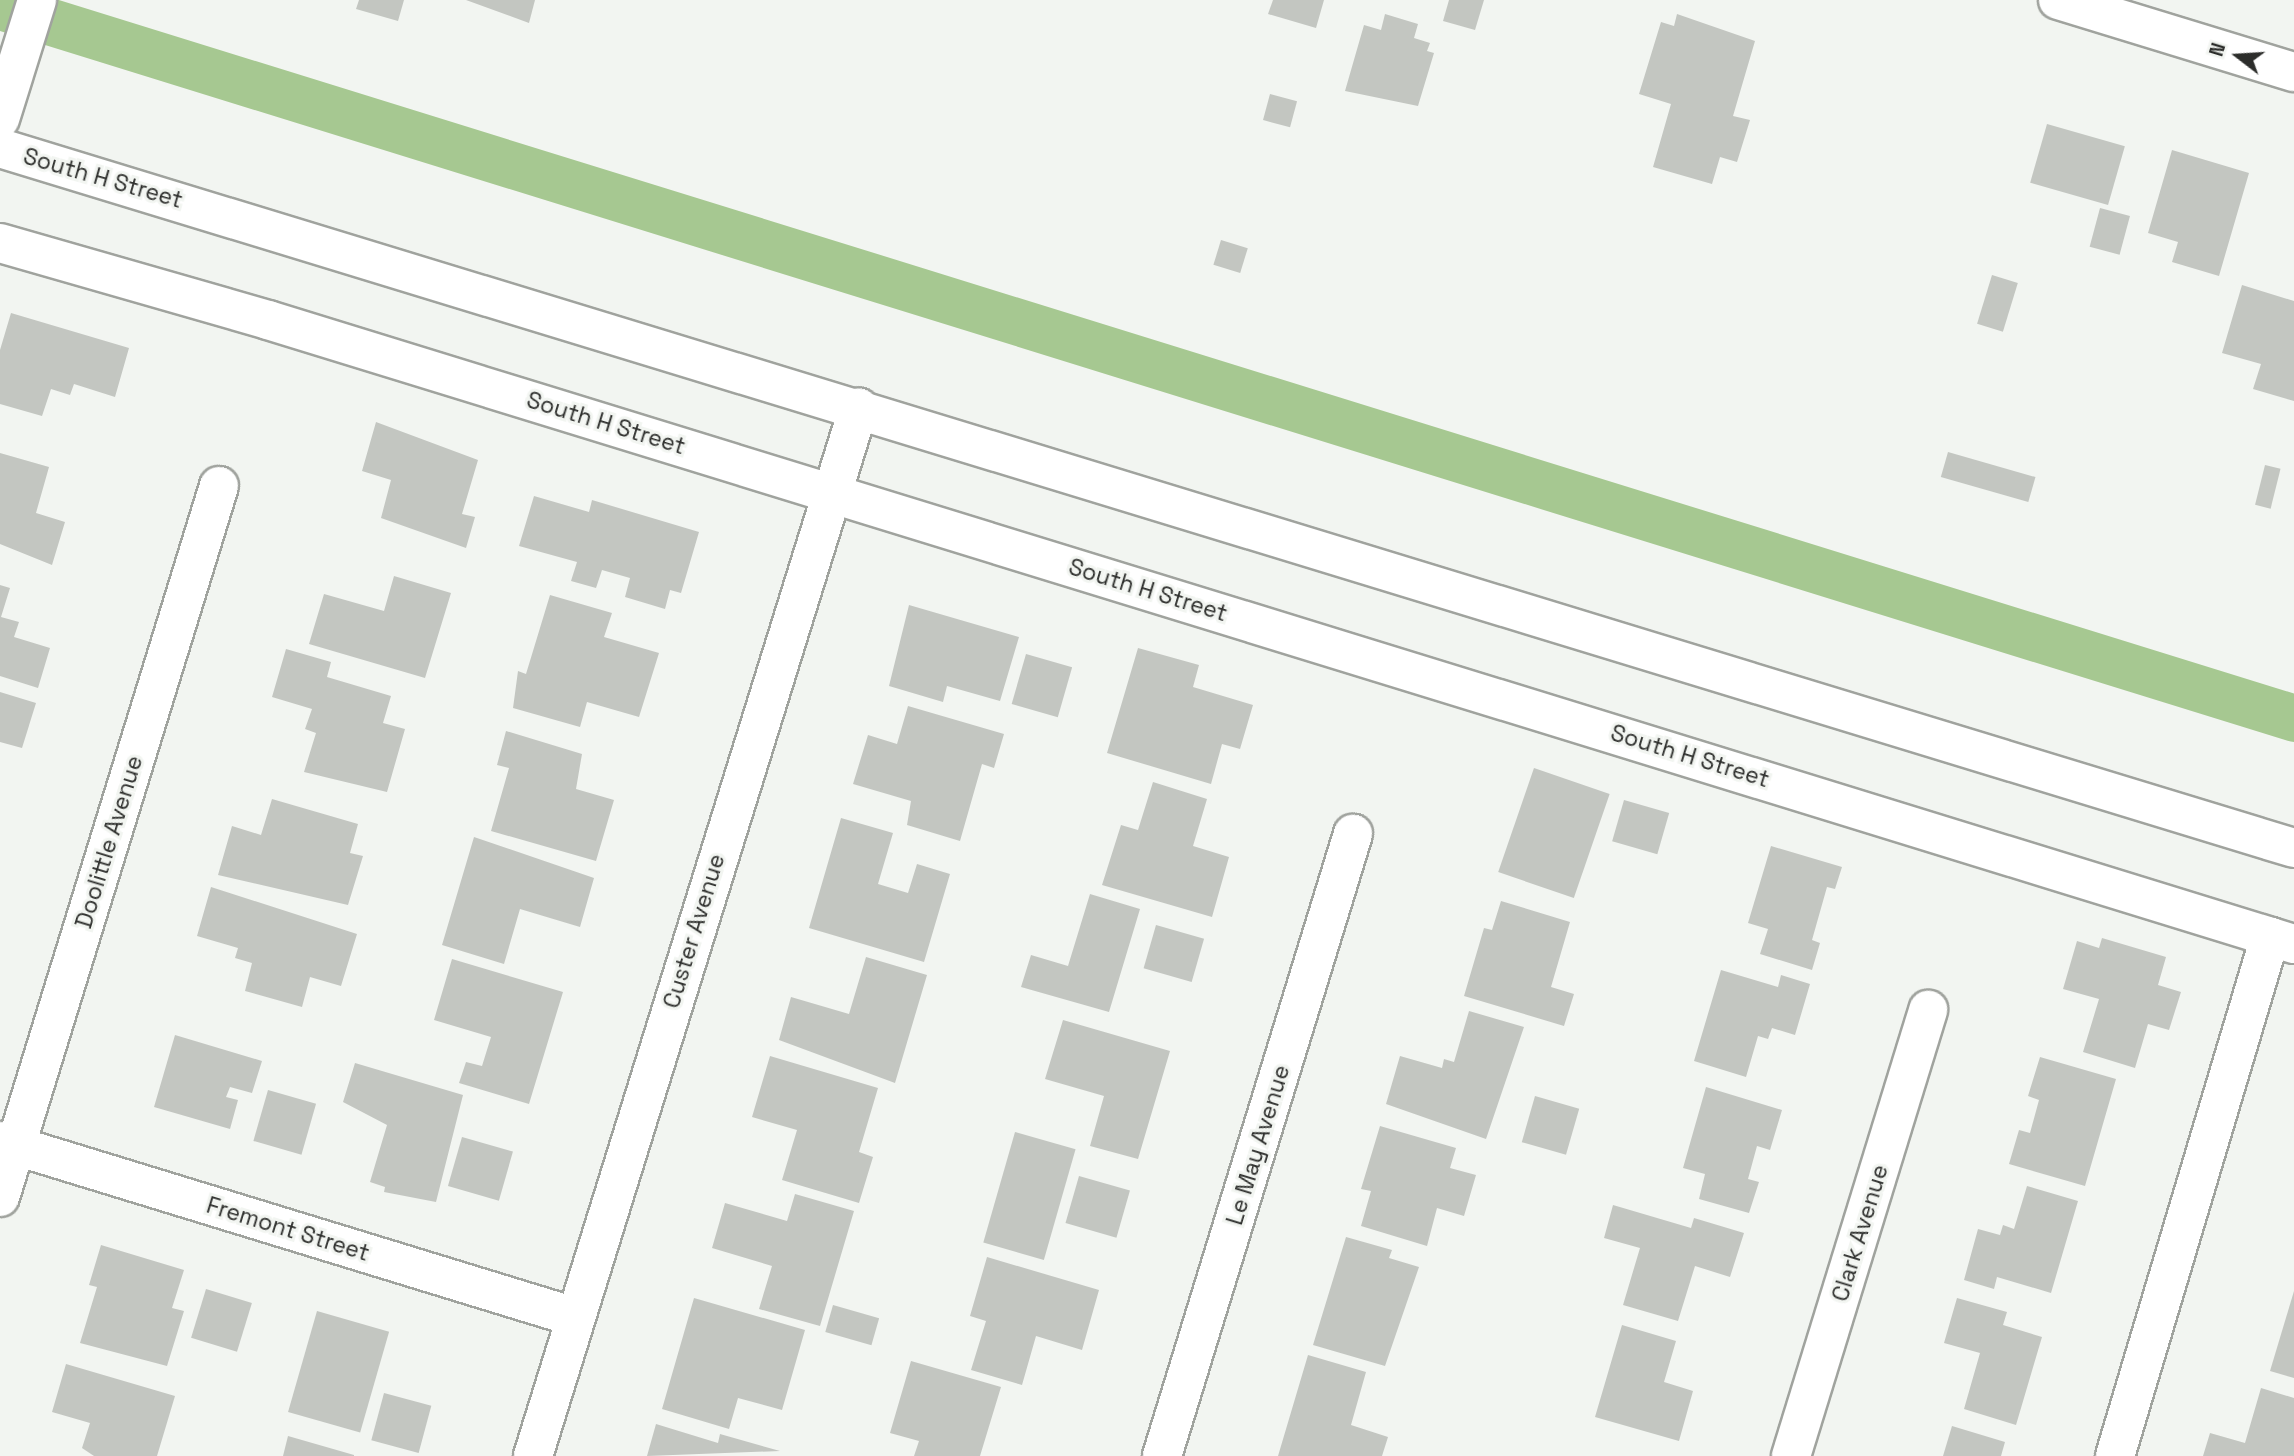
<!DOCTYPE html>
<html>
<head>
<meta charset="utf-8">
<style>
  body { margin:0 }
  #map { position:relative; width:2294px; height:1456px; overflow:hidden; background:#f2f5f1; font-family:"Space Grotesk",sans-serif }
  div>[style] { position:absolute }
  .canal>* { height:47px; margin:-23.5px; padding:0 23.5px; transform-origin:23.5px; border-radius:23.5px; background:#a6c891 }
  .building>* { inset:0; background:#c3c6c1; transform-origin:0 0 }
  .roads { filter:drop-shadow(2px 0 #a0a39e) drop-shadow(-2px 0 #a0a39e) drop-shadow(0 2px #a0a39e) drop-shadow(0 -2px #a0a39e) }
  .minor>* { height:38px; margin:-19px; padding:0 19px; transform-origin:19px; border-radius:19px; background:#fff }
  span { translate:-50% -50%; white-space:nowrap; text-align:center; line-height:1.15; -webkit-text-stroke:6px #f2f5f1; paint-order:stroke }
  .street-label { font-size:23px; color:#2c2d2b }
  .north { position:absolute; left:2203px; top:21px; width:70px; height:70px; -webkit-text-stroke:5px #f2f5f1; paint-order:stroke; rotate:287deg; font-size:19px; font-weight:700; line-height:28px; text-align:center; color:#2c2d2b }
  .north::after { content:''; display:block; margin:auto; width:24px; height:32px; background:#2c2d2b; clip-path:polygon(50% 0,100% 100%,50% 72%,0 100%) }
</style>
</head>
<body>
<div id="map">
  <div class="canal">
    <div style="left:0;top:6px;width:2402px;rotate:17.24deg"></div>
  </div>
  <div class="building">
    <div style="clip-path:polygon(359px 0,404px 0,398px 21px,356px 9px)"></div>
    <div style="clip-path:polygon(466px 0,535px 0,529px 23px)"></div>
    <div style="clip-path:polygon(1273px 0,1324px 0,1316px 28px,1268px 14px)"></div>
    <div style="clip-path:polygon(1449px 0,1484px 0,1475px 30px,1443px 21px)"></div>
    <div style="clip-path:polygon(1385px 14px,1418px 24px,1414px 38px,1430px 43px,1427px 51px,1434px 53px,1418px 106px,1345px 91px,1364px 25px,1381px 30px)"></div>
    <div style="clip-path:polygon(1677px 14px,1755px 41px,1733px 116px,1750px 120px,1737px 162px,1720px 157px,1712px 184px,1653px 167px,1671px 104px,1639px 94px,1661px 22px,1674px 26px)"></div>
    <div style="left:1270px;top:94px;width:28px;height:27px;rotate:15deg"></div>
    <div style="left:2047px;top:124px;width:81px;height:61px;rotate:16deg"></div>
    <div style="clip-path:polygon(2172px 150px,2249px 173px,2219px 276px,2172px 262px,2178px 242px,2148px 233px)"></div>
    <div style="left:2100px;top:208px;width:31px;height:40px;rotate:15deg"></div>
    <div style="left:1221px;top:240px;width:28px;height:26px;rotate:17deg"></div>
    <div style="left:1992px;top:275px;width:27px;height:51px;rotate:17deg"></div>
    <div style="clip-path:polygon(2242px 285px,2294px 301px,2294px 401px,2253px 389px,2261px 364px,2222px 353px)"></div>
    <div style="clip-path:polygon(11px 313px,129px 348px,115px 397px,74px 384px,70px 395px,51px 389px,42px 416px,0 404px,0 350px)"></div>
    <div style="clip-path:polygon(376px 422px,478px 460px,462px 514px,475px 517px,466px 548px,381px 518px,391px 480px,362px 471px)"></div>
    <div style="left:1948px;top:452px;width:91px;height:26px;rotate:16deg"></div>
    <div style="clip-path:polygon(0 453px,49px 467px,36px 513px,65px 522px,52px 565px,0 544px)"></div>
    <div style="left:2265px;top:465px;width:16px;height:41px;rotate:14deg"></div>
    <div style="clip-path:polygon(534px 496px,589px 512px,592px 500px,699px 532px,681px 593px,670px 590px,665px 609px,625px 597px,630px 578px,602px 570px,596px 588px,571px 581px,577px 562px,519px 546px)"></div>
    <div style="clip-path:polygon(394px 576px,451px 593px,425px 678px,309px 644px,324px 594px,384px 611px)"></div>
    <div style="clip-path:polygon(0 585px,10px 588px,1px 617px,19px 622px,14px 637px,50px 648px,38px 688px,0 676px)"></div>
    <div style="clip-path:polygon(550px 595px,612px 613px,604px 637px,659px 653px,639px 717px,587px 702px,580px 727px,513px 708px,518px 671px,526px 674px)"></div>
    <div style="clip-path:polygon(909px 605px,1019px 637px,1000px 701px,947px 686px,943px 702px,889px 686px)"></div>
    <div style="clip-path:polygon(1138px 648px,1199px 665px,1193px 687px,1253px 705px,1240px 749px,1222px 744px,1211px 784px,1107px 753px)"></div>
    <div style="clip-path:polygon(286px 649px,331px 662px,327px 677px,391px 696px,383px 723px,405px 729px,387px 792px,304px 772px,316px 733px,305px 729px,312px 709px,272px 697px)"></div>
    <div style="left:1026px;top:654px;width:48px;height:52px;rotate:16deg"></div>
    <div style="clip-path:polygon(0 692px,36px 703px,22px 748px,0 742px)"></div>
    <div style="clip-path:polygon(908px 706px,1004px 734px,994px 768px,982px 764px,960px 841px,907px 825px,911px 801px,853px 784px,868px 735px,897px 744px)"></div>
    <div style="clip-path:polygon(506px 731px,582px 754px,576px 789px,614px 800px,596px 861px,491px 831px,509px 768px,497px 765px)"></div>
    <div style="left:1534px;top:768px;width:80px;height:110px;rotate:19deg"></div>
    <div style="clip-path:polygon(1153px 782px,1207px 799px,1193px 846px,1229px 857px,1212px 917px,1102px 885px,1121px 825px,1138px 830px)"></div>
    <div style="clip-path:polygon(272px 799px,358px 824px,350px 853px,363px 856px,348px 905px,218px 875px,232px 826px,261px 835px)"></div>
    <div style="left:1624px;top:800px;width:47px;height:43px;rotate:16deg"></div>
    <div style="clip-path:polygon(841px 818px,893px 833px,878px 884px,908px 893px,917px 864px,950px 874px,924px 962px,809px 928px)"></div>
    <div style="clip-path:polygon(474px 837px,594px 878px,580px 927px,520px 909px,504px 964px,442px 945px)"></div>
    <div style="clip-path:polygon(1771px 846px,1842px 867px,1835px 889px,1827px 887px,1812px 940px,1820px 943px,1812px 970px,1760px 954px,1768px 929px,1748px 923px)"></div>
    <div style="clip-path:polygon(211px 887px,357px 934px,341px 986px,310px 977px,302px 1007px,245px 991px,252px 963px,235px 958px,238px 948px,197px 936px)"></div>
    <div style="clip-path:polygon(1090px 894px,1140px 909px,1109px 1012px,1021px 987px,1031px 955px,1068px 966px)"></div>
    <div style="clip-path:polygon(1501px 901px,1570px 922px,1551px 987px,1574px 994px,1564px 1026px,1464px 996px,1484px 928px,1492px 930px)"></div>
    <div style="left:1156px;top:925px;width:50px;height:45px;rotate:16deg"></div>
    <div style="clip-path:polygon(2102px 938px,2166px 957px,2158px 985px,2181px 992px,2169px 1030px,2148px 1024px,2135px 1068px,2083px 1052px,2099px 999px,2063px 989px,2077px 941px,2099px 948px)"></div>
    <div style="clip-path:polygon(866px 957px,927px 975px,895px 1083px,779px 1040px,791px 997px,849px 1014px)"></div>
    <div style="clip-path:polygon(452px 959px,563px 992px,529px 1104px,459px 1083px,466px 1062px,482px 1066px,491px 1037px,434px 1020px)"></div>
    <div style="clip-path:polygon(1721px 970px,1778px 987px,1781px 975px,1810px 984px,1795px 1035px,1772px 1028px,1768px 1039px,1758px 1036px,1746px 1077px,1694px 1061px)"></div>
    <div style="clip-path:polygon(1469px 1011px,1524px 1027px,1486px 1139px,1386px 1104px,1400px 1056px,1442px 1068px,1444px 1059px,1454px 1062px)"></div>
    <div style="clip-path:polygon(1063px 1020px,1170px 1051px,1138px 1159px,1090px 1146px,1104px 1096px,1045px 1079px)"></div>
    <div style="clip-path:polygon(175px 1035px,262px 1061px,252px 1093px,230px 1087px,226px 1097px,238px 1100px,230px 1129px,154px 1107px)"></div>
    <div style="clip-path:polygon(770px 1056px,878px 1088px,859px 1152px,873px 1157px,859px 1203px,782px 1180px,797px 1130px,752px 1117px)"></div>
    <div style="clip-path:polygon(2040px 1057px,2116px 1079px,2085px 1186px,2009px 1164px,2019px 1130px,2030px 1133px,2039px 1100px,2028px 1096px)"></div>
    <div style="clip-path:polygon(355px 1063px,463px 1095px,436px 1202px,384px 1192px,385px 1187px,370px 1182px,387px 1125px,343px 1102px)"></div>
    <div style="clip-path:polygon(1706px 1087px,1782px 1110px,1770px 1150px,1757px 1146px,1748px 1179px,1759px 1182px,1749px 1213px,1699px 1199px,1705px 1174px,1683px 1168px)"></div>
    <div style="left:268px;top:1090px;width:50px;height:53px;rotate:16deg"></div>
    <div style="left:1535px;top:1096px;width:46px;height:48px;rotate:16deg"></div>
    <div style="clip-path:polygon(1380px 1126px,1456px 1148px,1450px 1168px,1476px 1175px,1464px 1216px,1437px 1208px,1427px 1246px,1361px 1226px,1371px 1191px,1361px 1189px)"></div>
    <div style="left:1015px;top:1132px;width:63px;height:115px;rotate:16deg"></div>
    <div style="left:462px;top:1137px;width:53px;height:51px;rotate:16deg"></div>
    <div style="left:1079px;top:1176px;width:53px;height:49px;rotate:16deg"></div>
    <div style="clip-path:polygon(2027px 1186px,2078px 1201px,2051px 1293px,1997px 1277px,1994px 1289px,1964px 1280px,1978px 1229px,2000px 1235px,2003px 1225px,2014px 1229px)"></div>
    <div style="clip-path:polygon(795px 1194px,854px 1211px,820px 1326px,759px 1309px,772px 1266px,712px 1248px,725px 1203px,787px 1221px)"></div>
    <div style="clip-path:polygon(1613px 1205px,1691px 1228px,1694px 1218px,1744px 1233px,1730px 1277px,1695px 1266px,1678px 1321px,1623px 1305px,1640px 1248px,1604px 1238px)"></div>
    <div style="clip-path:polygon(1346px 1237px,1392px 1250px,1389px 1258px,1419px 1267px,1385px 1366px,1313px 1345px)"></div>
    <div style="clip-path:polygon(101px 1245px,184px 1270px,172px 1308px,184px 1311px,167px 1366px,80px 1343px,97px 1287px,89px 1285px)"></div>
    <div style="clip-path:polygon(987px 1257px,1099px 1290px,1082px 1350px,1036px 1336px,1022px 1385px,971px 1370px,986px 1321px,970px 1316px)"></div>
    <div style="left:206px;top:1289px;width:48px;height:51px;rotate:17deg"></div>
    <div style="clip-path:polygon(2294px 1291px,2294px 1378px,2270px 1371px)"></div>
    <div style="clip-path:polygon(694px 1298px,805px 1330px,782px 1410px,738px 1398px,729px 1429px,662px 1409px)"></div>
    <div style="clip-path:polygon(1957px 1298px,2007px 1312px,2003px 1325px,2042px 1337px,2016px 1425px,1964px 1409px,1980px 1353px,1944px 1343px)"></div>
    <div style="left:833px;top:1305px;width:48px;height:28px;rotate:16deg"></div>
    <div style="left:317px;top:1311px;width:75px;height:105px;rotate:16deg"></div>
    <div style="clip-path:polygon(1622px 1325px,1676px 1341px,1664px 1382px,1693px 1391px,1679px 1441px,1595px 1417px)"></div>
    <div style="clip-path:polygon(1308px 1355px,1366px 1372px,1351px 1425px,1388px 1437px,1382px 1456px,1278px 1456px)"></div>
    <div style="clip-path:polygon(911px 1361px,1001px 1387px,980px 1456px,914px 1456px,919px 1441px,890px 1433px)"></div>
    <div style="clip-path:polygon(66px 1364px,175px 1396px,157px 1456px,94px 1456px,82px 1448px,90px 1423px,52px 1412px)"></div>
    <div style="clip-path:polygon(2261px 1388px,2294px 1398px,2294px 1456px,2203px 1456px,2210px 1433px,2245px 1443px)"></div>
    <div style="left:384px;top:1393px;width:49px;height:49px;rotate:15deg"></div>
    <div style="clip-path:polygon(656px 1424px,718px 1443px,720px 1434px,780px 1451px,647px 1456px)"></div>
    <div style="clip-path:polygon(1952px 1426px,2005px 1442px,2001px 1456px,1943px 1456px)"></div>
    <div style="clip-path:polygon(288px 1436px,354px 1455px,354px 1456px,283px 1456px)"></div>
  </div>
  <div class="roads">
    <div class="minor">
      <div style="left:2058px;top:0;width:247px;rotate:17deg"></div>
      <div style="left:0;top:119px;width:125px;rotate:-72.7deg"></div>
      <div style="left:0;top:148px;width:2398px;rotate:16.97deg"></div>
      <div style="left:0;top:243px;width:279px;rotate:16deg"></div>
      <div style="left:268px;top:320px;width:2120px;rotate:17.12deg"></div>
      <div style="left:0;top:1141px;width:601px;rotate:17.02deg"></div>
      <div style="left:0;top:1197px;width:744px;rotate:-72.88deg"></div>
      <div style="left:533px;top:1456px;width:1098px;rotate:-72.74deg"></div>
      <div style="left:1162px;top:1456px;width:651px;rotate:-72.93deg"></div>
      <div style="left:1791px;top:1456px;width:467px;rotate:-72.9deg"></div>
      <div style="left:2115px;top:1456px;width:542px;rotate:-73.37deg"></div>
    </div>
  </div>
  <div class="street-label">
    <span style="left:103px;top:178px;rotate:16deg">South H Street</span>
    <span style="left:606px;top:423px;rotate:17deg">South H Street</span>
    <span style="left:1148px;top:590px;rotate:17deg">South H Street</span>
    <span style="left:1690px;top:756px;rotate:17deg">South H Street</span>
    <span style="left:109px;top:842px;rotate:-73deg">Doolittle Avenue</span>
    <span style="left:694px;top:931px;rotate:-73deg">Custer Avenue</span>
    <span style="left:1258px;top:1145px;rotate:-73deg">Le May Avenue</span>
    <span style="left:288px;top:1229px;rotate:17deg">Fremont Street</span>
    <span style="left:1860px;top:1233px;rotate:-73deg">Clark Avenue</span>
  </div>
  <div class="north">N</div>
</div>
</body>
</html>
